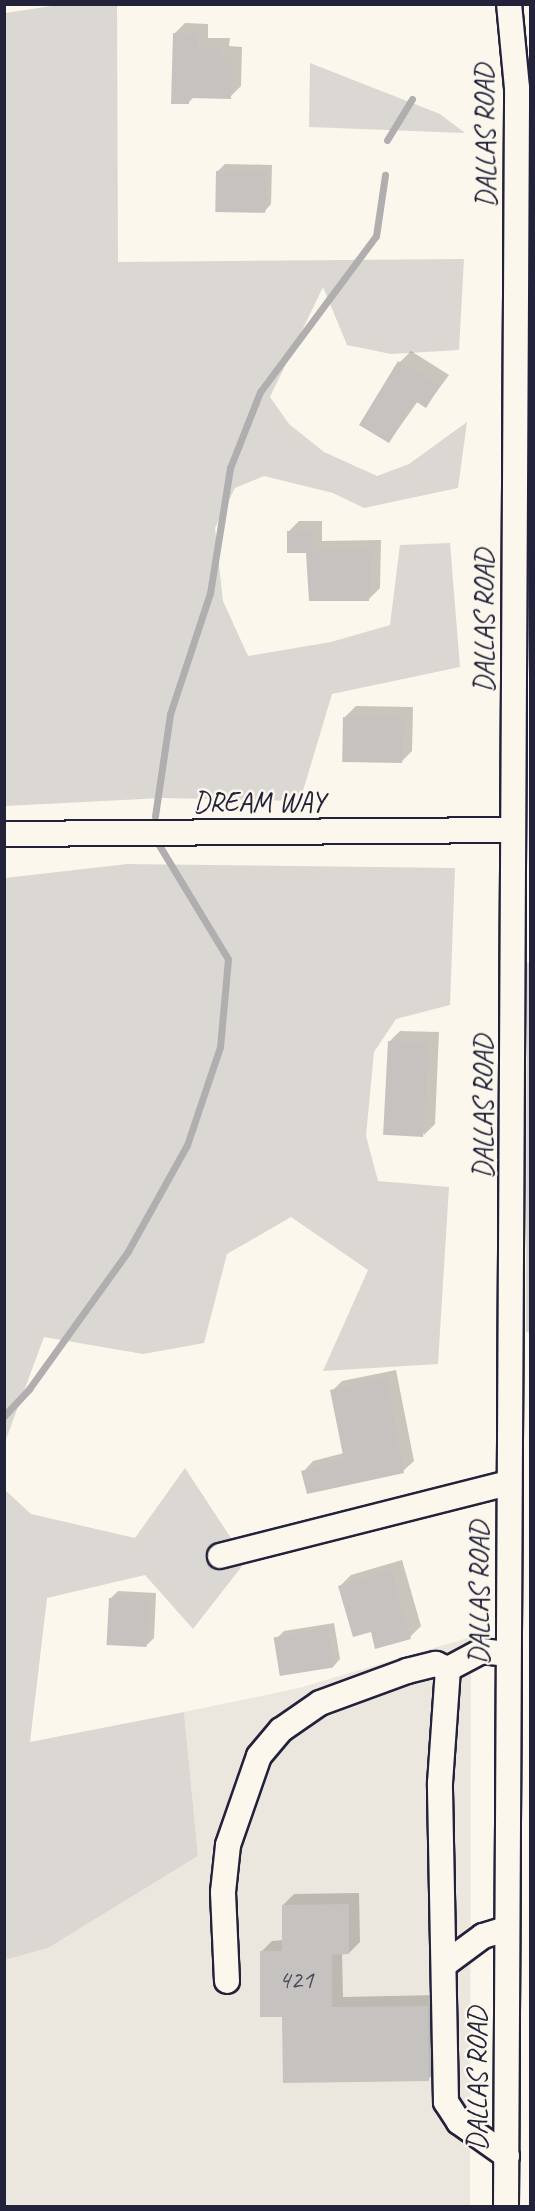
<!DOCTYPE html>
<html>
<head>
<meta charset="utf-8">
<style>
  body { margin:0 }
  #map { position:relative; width:535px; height:2211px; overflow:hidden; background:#fbf7ec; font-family:Caveat,sans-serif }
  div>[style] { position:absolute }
  .built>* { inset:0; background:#ebe7df }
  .green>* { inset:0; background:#dbd8d3 }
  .shadow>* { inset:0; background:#0003 }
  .stream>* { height:7px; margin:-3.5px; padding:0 3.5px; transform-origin:3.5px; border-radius:3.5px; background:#b1aeb0 }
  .building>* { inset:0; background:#c6c2c0; transform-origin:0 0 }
  .roads { filter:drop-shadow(2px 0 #22223b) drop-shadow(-2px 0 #22223b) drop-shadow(0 2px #22223b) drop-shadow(0 -2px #22223b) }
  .minor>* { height:24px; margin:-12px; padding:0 12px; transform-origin:12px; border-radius:12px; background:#fbf7ec }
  span { translate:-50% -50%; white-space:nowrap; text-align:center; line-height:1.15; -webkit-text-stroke:5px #fbf7ec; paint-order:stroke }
  .number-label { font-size:26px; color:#4b4a5c }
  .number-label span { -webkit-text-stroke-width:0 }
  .street-label { font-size:28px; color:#22223b }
  .frame { position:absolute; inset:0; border:6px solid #22223b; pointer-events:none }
</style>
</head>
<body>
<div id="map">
  <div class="built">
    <div style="clip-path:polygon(471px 1637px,470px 2206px,5px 2206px,5px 1960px,48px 1948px,198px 1856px,184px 1712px,299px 1688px)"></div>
  </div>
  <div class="green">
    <div style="clip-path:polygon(65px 4px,117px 5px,118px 262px,464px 259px,459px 350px,391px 354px,347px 345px,323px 287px,270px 397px,289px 424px,324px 452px,377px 476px,409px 464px,467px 422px,458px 488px,364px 508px,333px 493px,264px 476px,235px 488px,215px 528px,223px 601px,248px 656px,331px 642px,390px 625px,400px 545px,450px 543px,460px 667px,332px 694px,300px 801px,162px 798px,5px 806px,5px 13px)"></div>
    <div style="clip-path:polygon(310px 63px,440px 114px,465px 133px,309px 127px)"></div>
    <div style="clip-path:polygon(127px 864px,455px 868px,450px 1005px,396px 1019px,374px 1052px,366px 1136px,378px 1181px,449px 1187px,438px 1364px,323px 1371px,368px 1270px,291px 1217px,227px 1254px,204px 1343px,143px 1354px,44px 1337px,5px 1442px,5px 878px)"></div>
    <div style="clip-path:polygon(527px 963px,530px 963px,530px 1333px,526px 1332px)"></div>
    <div style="clip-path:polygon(185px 1468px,246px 1561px,193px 1629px,145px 1575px,47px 1598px,30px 1742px,184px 1712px,198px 1856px,48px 1948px,5px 1960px,5px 1490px,31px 1514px,135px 1538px)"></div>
  </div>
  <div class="shadow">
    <div style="clip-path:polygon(185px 23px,208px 24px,208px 38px,230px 38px,229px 46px,242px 47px,241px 86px,230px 97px,194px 97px,189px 102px,174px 34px)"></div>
    <div style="clip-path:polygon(225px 164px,272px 165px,271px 204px,264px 212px,218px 171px)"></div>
    <div style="clip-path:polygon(411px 351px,449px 375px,426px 406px,418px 401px,389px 442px,400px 362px)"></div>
    <div style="clip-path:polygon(299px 521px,322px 521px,322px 541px,381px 540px,380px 588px,369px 599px,307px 551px,288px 532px)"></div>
    <div style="clip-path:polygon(356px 706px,413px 707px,412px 751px,401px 762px,345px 717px)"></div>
    <div style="clip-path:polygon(400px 1031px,439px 1032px,435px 1124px,424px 1135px,389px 1042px)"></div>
    <div style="clip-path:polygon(396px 1370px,414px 1461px,403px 1471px,303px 1472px,313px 1461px,344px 1453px,332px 1391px,342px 1381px)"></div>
    <div style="clip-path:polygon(402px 1560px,421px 1626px,410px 1637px,372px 1630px,340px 1586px,351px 1575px)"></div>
    <div style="clip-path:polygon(118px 1591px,156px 1593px,154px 1638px,147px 1645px,110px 1599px)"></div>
    <div style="clip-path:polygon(334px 1623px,340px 1659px,333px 1667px,276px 1639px,284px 1631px)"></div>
    <div style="clip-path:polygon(359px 1893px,360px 1942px,349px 1953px,342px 1953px,343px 1997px,439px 1995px,439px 2068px,428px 2079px,284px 2016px,261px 1952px,272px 1941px,284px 1940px,283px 1905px,294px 1894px)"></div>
  </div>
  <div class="stream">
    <div style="left:387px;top:140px;width:48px;rotate:-58.6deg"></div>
    <div style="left:155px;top:816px;width:103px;rotate:-81.6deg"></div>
    <div style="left:170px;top:714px;width:127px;rotate:-71.7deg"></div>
    <div style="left:210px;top:593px;width:127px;rotate:-80.9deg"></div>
    <div style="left:230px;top:468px;width:82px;rotate:-68.5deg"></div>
    <div style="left:260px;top:392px;width:194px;rotate:-53.4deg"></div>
    <div style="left:376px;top:236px;width:62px;rotate:-81.6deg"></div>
    <div style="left:4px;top:1416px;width:37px;rotate:-47deg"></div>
    <div style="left:29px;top:1389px;width:170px;rotate:-54.3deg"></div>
    <div style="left:128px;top:1251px;width:121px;rotate:-60.9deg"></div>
    <div style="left:187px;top:1145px;width:103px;rotate:-71.4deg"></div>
    <div style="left:220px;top:1047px;width:88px;rotate:-84.8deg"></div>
    <div style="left:228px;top:959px;width:139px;rotate:-121.2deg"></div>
  </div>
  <div class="building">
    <div style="clip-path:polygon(173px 33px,198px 34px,197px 49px,219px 49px,219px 57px,231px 57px,231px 99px,189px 98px,189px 104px,171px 104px)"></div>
    <div style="left:216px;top:171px;width:50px;height:41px;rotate:1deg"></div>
    <div style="clip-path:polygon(398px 361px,440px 386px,426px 408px,415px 401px,389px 443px,359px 425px)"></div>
    <div style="clip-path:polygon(287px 531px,311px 531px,311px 551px,371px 550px,369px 601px,309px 601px,306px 553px,287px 553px)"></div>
    <div style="left:343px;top:717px;width:60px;height:45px;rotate:1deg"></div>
    <div style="left:388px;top:1041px;width:40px;height:94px;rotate:3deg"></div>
    <div style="clip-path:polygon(386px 1379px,404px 1473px,307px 1494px,301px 1471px,344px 1460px,330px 1390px)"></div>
    <div style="clip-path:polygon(391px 1570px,411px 1639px,375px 1649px,371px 1632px,353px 1637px,338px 1586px)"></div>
    <div style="left:109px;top:1598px;width:40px;height:47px;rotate:3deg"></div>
    <div style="left:327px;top:1629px;width:39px;height:54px;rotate:81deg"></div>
    <div style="clip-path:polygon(349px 1904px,349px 1954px,332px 1955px,332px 2007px,428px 2006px,429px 2081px,283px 2083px,282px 2017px,260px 2017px,260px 1951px,282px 1951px,282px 1905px)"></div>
  </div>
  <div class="roads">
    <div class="minor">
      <div style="left:4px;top:834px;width:509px;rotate:-0.45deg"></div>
      <div style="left:220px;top:1556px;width:298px;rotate:-14.2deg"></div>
      <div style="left:445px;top:1964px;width:47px;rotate:-36.4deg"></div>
      <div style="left:483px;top:1936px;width:24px;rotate:-17deg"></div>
      <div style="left:227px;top:1981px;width:89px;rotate:-92.6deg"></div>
      <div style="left:223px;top:1892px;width:47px;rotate:-83.9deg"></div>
      <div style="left:228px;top:1845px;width:94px;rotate:-70.8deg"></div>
      <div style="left:259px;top:1756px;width:34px;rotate:-50deg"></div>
      <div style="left:281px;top:1730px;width:47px;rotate:-34.7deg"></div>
      <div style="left:320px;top:1703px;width:93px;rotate:-20.2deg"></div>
      <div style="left:407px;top:1671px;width:30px;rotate:-14deg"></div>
      <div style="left:436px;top:1664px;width:13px;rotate:23deg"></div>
      <div style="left:507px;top:2156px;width:59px;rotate:-144.7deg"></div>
      <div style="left:459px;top:2122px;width:24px;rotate:-123deg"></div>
      <div style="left:446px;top:2102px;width:319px;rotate:-91.1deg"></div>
      <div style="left:440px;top:1783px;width:114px;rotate:-86deg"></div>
      <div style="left:448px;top:1669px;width:38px;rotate:-28deg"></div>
      <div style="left:482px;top:1651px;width:26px;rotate:7deg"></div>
      <div style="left:506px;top:2206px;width:2118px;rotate:-89.7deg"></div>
      <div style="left:517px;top:88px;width:84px;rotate:-95.4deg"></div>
    </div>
  </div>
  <div class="number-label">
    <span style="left:296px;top:1980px">421</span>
  </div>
  <div class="street-label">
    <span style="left:485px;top:136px;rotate:-91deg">DALLAS ROAD</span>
    <span style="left:484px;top:621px;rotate:-90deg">DALLAS ROAD</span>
    <span style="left:259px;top:802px">DREAM WAY</span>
    <span style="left:483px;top:1107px;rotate:-90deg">DALLAS ROAD</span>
    <span style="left:479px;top:1593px;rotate:-90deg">DALLAS ROAD</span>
    <span style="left:477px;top:2079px;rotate:-90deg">DALLAS ROAD</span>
  </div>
  <div class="frame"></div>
</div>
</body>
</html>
